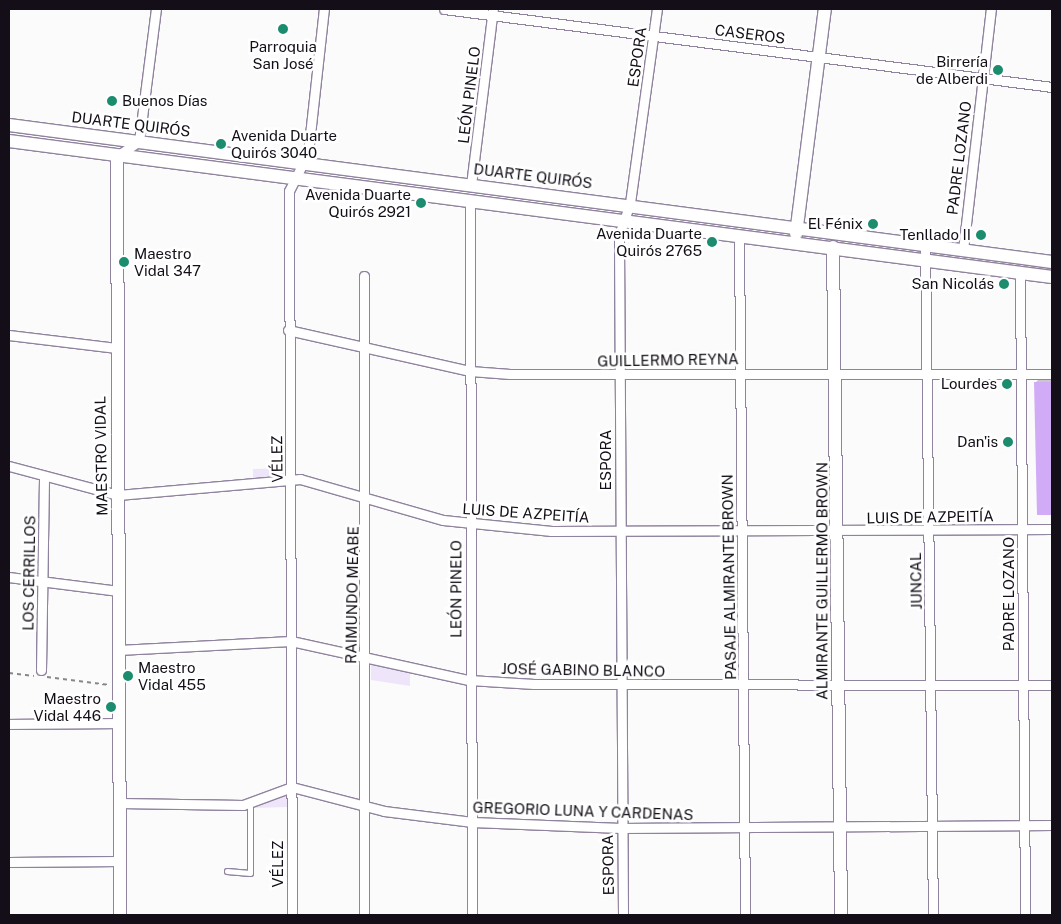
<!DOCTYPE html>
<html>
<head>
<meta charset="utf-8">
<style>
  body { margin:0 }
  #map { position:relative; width:1061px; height:924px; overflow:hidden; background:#fbfbfb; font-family:"Public Sans",sans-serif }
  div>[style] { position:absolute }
  .green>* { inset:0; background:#efe5fa }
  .shadow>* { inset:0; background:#0003 }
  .building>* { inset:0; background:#d2abf7 }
  .path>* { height:2px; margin-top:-1px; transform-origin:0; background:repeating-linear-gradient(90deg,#88868a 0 4px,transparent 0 8px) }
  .roads { filter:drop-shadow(1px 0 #90839e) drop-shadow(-1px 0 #90839e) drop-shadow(0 1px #90839e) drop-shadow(0 -1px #90839e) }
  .lane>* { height:4.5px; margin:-2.25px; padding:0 2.25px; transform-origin:2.25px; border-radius:2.25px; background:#fff }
  .street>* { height:9px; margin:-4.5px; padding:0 4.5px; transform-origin:4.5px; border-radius:4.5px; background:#fff }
  .secondary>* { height:12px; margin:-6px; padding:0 6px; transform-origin:6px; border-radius:6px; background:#fff }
  .dots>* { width:14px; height:14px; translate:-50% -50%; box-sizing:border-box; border:2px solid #fff; border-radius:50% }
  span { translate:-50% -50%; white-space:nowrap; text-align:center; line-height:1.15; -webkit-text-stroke:5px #fff; paint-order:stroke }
  .street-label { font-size:15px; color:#130e17 }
  .poi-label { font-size:15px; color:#130e17 }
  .right { translate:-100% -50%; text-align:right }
  .left { translate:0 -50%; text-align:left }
  .frame { position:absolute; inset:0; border:10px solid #130e17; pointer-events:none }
</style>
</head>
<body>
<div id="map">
  <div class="green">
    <div style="clip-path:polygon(284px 468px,284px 478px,253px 481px,253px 469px)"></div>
    <div style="clip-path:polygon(371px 663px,410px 670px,410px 686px,371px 680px)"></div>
    <div style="clip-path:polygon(288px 792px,288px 807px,253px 808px,254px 805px)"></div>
  </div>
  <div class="shadow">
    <div style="clip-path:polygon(1044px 374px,1052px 374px,1052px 513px,1038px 513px,1036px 382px)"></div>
  </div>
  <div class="building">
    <div style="clip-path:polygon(1034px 382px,1052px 382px,1052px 515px,1037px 515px)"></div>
  </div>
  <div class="path">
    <div style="left:9px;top:673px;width:25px;rotate:7deg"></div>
    <div style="left:47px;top:677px;width:63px;rotate:7.4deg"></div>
  </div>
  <div class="roads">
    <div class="lane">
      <div style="left:227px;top:871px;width:23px;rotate:5deg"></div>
      <div style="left:250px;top:873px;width:70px;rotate:-90deg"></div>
    </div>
    <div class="street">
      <div style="left:444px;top:9px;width:613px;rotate:7.31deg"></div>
      <div style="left:117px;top:156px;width:27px;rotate:-34deg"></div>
      <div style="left:139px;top:141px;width:133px;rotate:-82.7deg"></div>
      <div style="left:471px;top:185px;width:177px;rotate:-82.9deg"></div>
      <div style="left:470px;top:202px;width:713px;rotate:89.84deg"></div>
      <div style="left:739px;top:238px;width:677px;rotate:89.49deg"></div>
      <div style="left:925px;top:245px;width:670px;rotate:89.32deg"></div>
      <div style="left:963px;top:250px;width:243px;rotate:-83.4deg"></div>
      <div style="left:1020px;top:272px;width:643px;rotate:89.55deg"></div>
      <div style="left:288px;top:330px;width:187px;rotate:12.7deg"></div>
      <div style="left:470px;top:371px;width:40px;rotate:4.3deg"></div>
      <div style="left:510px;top:374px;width:542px"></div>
      <div style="left:9px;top:335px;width:108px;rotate:6.9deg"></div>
      <div style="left:9px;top:466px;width:113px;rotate:14.9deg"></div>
      <div style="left:118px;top:495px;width:183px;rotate:-5deg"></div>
      <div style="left:300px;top:479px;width:149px;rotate:16deg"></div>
      <div style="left:443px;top:520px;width:109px;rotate:5.8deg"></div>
      <div style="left:551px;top:531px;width:501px;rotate:-0.23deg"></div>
      <div style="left:9px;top:577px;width:110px;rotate:7.3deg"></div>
      <div style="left:118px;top:650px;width:173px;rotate:-3deg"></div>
      <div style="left:291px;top:641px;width:182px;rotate:12.4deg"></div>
      <div style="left:469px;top:680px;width:65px;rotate:3.5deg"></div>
      <div style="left:534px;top:684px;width:518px;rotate:0.11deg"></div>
      <div style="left:41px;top:670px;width:193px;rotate:-89.1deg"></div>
      <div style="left:9px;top:724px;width:110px;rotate:-0.5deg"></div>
      <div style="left:120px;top:803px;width:123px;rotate:0.9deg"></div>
      <div style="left:243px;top:805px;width:52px;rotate:-20.2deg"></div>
      <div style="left:292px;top:787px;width:95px;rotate:14.6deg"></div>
      <div style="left:384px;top:811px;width:89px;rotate:7.1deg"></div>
      <div style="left:472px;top:822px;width:149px;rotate:2.3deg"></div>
      <div style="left:621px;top:828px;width:431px;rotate:-0.4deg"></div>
      <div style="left:9px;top:862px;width:111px;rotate:-0.5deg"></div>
      <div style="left:292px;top:915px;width:724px;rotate:-90.24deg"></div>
      <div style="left:289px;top:191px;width:42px;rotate:-63.4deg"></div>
      <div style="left:308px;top:153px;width:145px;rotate:-83.7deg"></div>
      <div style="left:364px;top:915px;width:639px;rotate:-90deg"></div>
      <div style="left:623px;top:915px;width:680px;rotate:-90.34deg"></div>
      <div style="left:619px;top:235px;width:34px;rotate:-71deg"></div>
      <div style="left:630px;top:203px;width:196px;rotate:-82.1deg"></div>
    </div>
    <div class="secondary">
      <div style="left:9px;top:125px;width:1052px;rotate:7.48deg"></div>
      <div style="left:9px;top:141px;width:1052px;rotate:7.43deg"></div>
      <div style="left:117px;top:156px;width:759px;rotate:89.77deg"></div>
      <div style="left:796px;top:234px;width:227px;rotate:-82.7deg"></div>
      <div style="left:833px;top:247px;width:668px;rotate:89.31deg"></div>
    </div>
  </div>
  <div class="dots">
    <div style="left:283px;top:29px;background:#1b8c6d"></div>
    <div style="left:998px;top:70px;background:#1b8c6d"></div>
    <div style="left:112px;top:101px;background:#1b8c6d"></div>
    <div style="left:221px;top:144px;background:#1b8c6d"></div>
    <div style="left:421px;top:203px;background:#1b8c6d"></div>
    <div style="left:873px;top:224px;background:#1b8c6d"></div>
    <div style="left:981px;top:235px;background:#1b8c6d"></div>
    <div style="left:712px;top:242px;background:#1b8c6d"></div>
    <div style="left:124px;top:262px;background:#1b8c6d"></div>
    <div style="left:1004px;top:284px;background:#1b8c6d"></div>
    <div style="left:1007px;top:384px;background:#1b8c6d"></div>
    <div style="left:1008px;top:442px;background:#1b8c6d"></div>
    <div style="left:128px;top:676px;background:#1b8c6d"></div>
    <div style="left:111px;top:707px;background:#1b8c6d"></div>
  </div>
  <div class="street-label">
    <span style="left:750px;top:34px;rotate:7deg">CASEROS</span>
    <span style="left:637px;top:57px;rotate:-82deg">ESPORA</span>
    <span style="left:469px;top:95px;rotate:-83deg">LEÓN PINELO</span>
    <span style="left:131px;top:124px;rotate:7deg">DUARTE QUIRÓS</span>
    <span style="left:959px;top:158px;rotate:-83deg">PADRE LOZANO</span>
    <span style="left:533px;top:176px;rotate:7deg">DUARTE QUIRÓS</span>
    <span style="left:668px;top:360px;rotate:-1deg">GUILLERMO REYNA</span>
    <span style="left:101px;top:456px;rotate:-91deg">MAESTRO VIDAL</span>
    <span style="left:277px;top:459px;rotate:-91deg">VÉLEZ</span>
    <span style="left:606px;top:460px;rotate:-90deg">ESPORA</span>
    <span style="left:526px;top:513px;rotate:4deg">LUIS DE AZPEITÍA</span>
    <span style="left:930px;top:517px;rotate:-1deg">LUIS DE AZPEITÍA</span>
    <span style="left:29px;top:573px;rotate:-89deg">LOS CERRILLOS</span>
    <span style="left:729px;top:577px;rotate:-91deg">PASAJE ALMIRANTE BROWN</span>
    <span style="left:822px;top:581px;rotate:-90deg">ALMIRANTE GUILLERMO BROWN</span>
    <span style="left:916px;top:581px;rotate:-91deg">JUNCAL</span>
    <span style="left:456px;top:589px;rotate:-90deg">LEÓN PINELO</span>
    <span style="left:1009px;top:594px;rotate:-90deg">PADRE LOZANO</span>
    <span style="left:352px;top:595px;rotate:-89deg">RAIMUNDO MEABE</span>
    <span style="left:583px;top:670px;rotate:1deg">JOSÉ GABINO BLANCO</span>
    <span style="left:583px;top:811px;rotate:2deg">GREGORIO LUNA Y CARDENAS</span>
    <span style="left:278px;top:864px;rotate:-90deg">VÉLEZ</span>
    <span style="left:608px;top:865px;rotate:-91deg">ESPORA</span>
  </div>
  <div class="poi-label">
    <span style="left:283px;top:55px">Parroquia<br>San José</span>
    <span class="right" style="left:988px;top:70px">Birrería<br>de Alberdi</span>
    <span class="left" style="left:122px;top:101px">Buenos Días</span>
    <span class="left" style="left:231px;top:144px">Avenida Duarte<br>Quirós 3040</span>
    <span class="right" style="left:411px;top:203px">Avenida Duarte<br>Quirós 2921</span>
    <span class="right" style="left:863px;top:224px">El Fénix</span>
    <span class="right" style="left:702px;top:242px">Avenida Duarte<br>Quirós 2765</span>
    <span class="right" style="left:971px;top:235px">Tenllado II</span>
    <span class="left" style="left:134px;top:262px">Maestro<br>Vidal 347</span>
    <span class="right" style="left:994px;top:284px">San Nicolás</span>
    <span class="right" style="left:997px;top:384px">Lourdes</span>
    <span class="right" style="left:998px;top:442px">Dan'is</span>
    <span class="left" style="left:138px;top:676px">Maestro<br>Vidal 455</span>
    <span class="right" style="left:101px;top:707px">Maestro<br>Vidal 446</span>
  </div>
  <div class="frame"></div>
</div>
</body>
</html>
